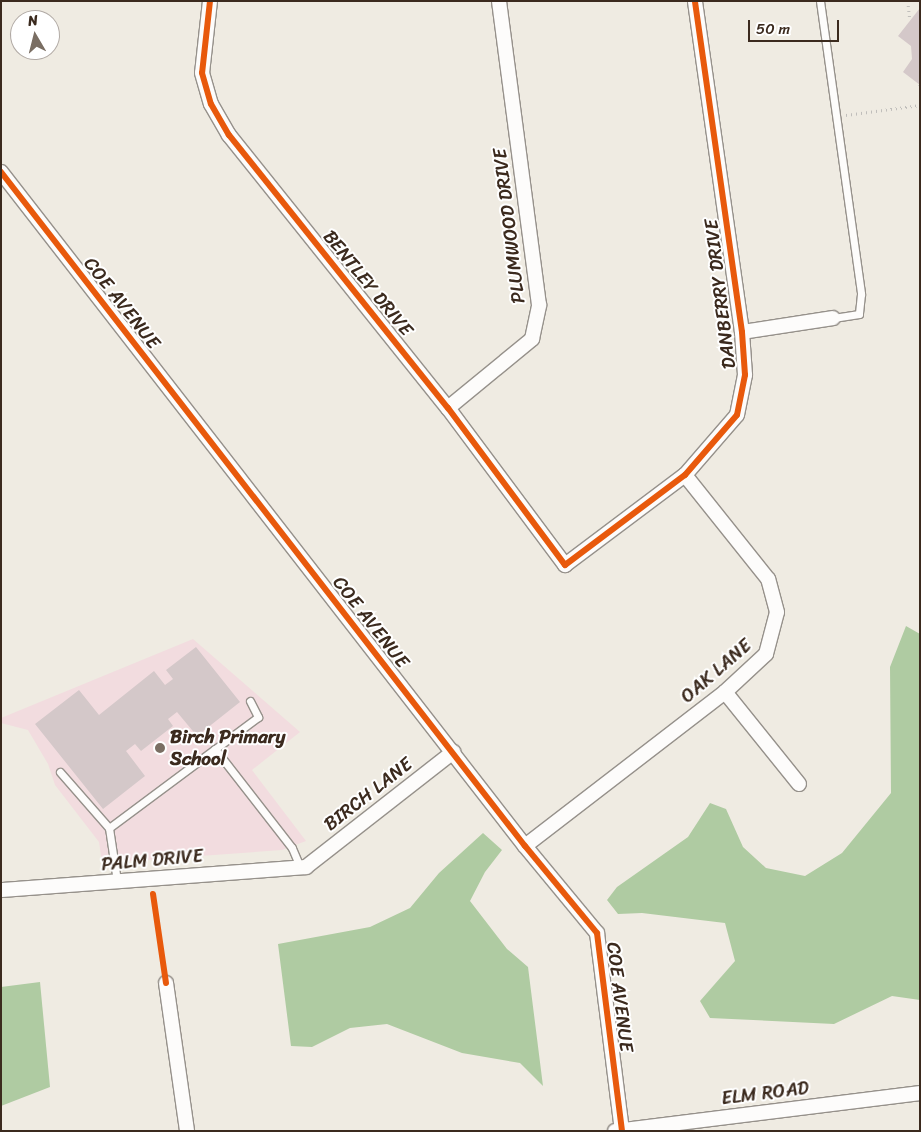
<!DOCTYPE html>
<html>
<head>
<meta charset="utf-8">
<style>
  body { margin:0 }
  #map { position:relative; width:921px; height:1132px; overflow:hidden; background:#efebe2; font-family:Sriracha,sans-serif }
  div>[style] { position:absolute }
  .built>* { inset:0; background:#f2dcdf }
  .forest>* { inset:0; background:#afcba2 }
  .building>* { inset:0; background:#d4c8c9 }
  .path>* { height:2.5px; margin-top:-1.25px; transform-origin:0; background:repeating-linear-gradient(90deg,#c0bebb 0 1px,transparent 0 5px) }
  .roads { filter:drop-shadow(1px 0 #96918b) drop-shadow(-1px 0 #96918b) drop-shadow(0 1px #96918b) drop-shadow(0 -1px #96918b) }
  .lane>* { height:7px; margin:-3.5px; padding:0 3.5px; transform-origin:3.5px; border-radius:3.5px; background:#fdfcfb }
  .street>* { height:14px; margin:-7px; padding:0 7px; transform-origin:7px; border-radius:7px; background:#fdfcfb }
  .cycleway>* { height:6px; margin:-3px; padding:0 3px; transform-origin:3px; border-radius:3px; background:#e8590c }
  .dots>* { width:14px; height:14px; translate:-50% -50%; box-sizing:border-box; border:2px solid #fff; border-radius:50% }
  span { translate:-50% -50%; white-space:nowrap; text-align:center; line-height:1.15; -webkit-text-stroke:4px #fff; paint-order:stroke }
  .street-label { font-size:19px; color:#3b2a1e }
  .poi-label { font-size:19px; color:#3b2a1e; font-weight:700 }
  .left { translate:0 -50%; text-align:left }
  .frame { position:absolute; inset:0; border:2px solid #3b2a1e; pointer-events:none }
  .north { position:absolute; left:10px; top:10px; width:50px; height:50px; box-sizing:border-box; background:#fff; border:1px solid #b1aaa5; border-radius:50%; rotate:352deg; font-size:14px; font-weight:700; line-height:20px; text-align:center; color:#3b2a1e }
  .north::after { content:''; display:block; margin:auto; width:18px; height:22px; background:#7a6e63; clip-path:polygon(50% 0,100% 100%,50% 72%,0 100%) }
  .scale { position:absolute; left:748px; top:20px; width:91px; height:22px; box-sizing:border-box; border:2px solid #3b2a1e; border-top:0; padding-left:6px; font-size:15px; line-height:18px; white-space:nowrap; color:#3b2a1e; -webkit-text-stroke:4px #fff; paint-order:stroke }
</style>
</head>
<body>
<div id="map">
  <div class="built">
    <div style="clip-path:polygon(193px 639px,300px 732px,252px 770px,306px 841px,282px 850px,102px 863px,99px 842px,55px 785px,48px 764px,28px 730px,1px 723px,1px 718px)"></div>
  </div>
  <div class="forest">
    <div style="clip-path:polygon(906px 626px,920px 634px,920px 1000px,892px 996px,834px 1024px,710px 1018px,700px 1001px,735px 961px,725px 923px,642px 913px,618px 914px,607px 900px,617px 887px,688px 837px,710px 803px,726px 809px,743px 847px,766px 868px,805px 876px,842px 853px,891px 793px,890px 667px)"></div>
    <div style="clip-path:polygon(483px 833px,502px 850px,485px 872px,470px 901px,507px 949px,528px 967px,543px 1086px,520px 1063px,462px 1053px,387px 1024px,350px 1028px,312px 1047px,291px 1046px,278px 944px,370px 927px,410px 908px,439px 873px)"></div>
    <div style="clip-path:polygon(40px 982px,50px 1087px,1px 1106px,1px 987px)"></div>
  </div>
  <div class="building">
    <div style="clip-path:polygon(920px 8px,920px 85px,903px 72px,912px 59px,911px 46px,898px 36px)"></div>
    <div style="clip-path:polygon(196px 647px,240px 702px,197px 736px,177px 712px,168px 719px,173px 726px,141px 751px,135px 744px,126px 751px,145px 776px,103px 809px,35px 724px,79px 690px,99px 715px,154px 671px,165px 685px,173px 679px,166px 670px)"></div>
  </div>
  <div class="path">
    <div style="left:908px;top:1px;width:19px;rotate:84deg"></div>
    <div style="left:920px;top:85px;width:1px;rotate:90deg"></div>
    <div style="left:846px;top:115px;width:75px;rotate:-7.7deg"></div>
  </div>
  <div class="roads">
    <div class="lane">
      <div style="left:820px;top:1px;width:296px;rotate:82deg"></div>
      <div style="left:861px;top:294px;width:20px;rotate:96deg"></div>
      <div style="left:859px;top:314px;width:26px;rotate:171deg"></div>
      <div style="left:250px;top:701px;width:18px;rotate:63deg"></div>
      <div style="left:258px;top:717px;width:54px;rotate:143.3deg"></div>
      <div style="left:215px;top:749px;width:125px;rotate:52.1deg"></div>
      <div style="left:292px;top:848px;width:21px;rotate:67deg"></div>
      <div style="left:60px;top:772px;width:74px;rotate:48.8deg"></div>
      <div style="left:109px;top:828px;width:54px;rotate:81.4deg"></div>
      <div style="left:109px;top:828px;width:132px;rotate:-36.7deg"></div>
    </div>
    <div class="street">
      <div style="left:210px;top:1px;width:72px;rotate:96.3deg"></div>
      <div style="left:202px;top:73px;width:32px;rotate:74deg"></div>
      <div style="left:211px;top:104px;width:36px;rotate:60deg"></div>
      <div style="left:229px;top:135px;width:350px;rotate:51.3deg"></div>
      <div style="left:448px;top:408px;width:196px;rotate:53.3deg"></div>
      <div style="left:565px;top:565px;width:150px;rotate:-36.9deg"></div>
      <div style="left:685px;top:475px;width:79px;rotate:-49.1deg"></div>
      <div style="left:737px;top:415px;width:41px;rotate:-78.7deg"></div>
      <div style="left:745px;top:375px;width:43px;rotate:-94deg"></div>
      <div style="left:742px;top:332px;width:334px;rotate:-98.1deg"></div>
      <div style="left:1px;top:172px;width:854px;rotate:52.14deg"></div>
      <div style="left:525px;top:846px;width:113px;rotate:50.4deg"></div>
      <div style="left:597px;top:933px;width:199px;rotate:82.8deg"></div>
      <div style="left:742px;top:332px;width:92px;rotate:-8.7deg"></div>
      <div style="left:448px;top:408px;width:109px;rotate:-39.4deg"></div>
      <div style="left:532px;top:339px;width:35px;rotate:-78deg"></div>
      <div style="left:539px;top:305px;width:307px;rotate:-97.5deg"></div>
      <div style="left:725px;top:692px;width:118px;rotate:51.2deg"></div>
      <div style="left:525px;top:846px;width:252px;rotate:-37.6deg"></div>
      <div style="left:725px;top:692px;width:56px;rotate:-42.8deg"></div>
      <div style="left:766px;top:654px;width:43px;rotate:-75.3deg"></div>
      <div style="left:777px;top:612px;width:34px;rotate:-105deg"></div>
      <div style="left:768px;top:579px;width:133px;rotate:-128.6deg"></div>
      <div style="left:1px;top:890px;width:306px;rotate:-4.3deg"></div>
      <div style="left:306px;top:867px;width:187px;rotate:-38deg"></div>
      <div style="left:166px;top:983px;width:149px;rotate:81.9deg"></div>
      <div style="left:615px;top:1131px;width:307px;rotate:-7.1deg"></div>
    </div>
  </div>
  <div class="cycleway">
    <div style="left:210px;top:1px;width:72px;rotate:96.3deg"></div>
    <div style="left:202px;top:73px;width:32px;rotate:74deg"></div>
    <div style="left:211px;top:104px;width:36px;rotate:60deg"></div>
    <div style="left:229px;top:135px;width:350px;rotate:51.3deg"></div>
    <div style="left:448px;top:408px;width:196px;rotate:53.3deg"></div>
    <div style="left:565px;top:565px;width:150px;rotate:-36.9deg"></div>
    <div style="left:685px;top:475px;width:79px;rotate:-49.1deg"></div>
    <div style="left:737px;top:415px;width:41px;rotate:-78.7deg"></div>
    <div style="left:745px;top:375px;width:43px;rotate:-94deg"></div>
    <div style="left:742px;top:332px;width:334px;rotate:-98.1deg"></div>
    <div style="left:1px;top:172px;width:854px;rotate:52.14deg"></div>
    <div style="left:525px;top:846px;width:113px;rotate:50.4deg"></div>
    <div style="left:597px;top:933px;width:199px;rotate:82.8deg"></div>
    <div style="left:153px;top:894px;width:90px;rotate:81.7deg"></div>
  </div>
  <div class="dots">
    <div style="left:160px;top:748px;background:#7a6e63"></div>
  </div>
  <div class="street-label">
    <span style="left:509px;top:226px;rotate:-97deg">PLUMWOOD DRIVE</span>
    <span style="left:368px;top:283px;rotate:51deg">BENTLEY DRIVE</span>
    <span style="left:720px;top:294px;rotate:-97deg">DANBERRY DRIVE</span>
    <span style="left:122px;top:303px;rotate:52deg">COE AVENUE</span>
    <span style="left:371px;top:622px;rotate:52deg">COE AVENUE</span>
    <span style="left:716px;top:671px;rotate:-41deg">OAK LANE</span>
    <span style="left:368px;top:794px;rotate:-38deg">BIRCH LANE</span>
    <span style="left:152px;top:860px;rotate:-5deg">PALM DRIVE</span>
    <span style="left:620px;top:997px;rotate:83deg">COE AVENUE</span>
    <span style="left:765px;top:1093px;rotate:-7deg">ELM ROAD</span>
  </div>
  <div class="poi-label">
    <span class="left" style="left:170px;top:748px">Birch Primary<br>School</span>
  </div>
  <div class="frame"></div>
  <div class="north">N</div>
  <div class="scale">50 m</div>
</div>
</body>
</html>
